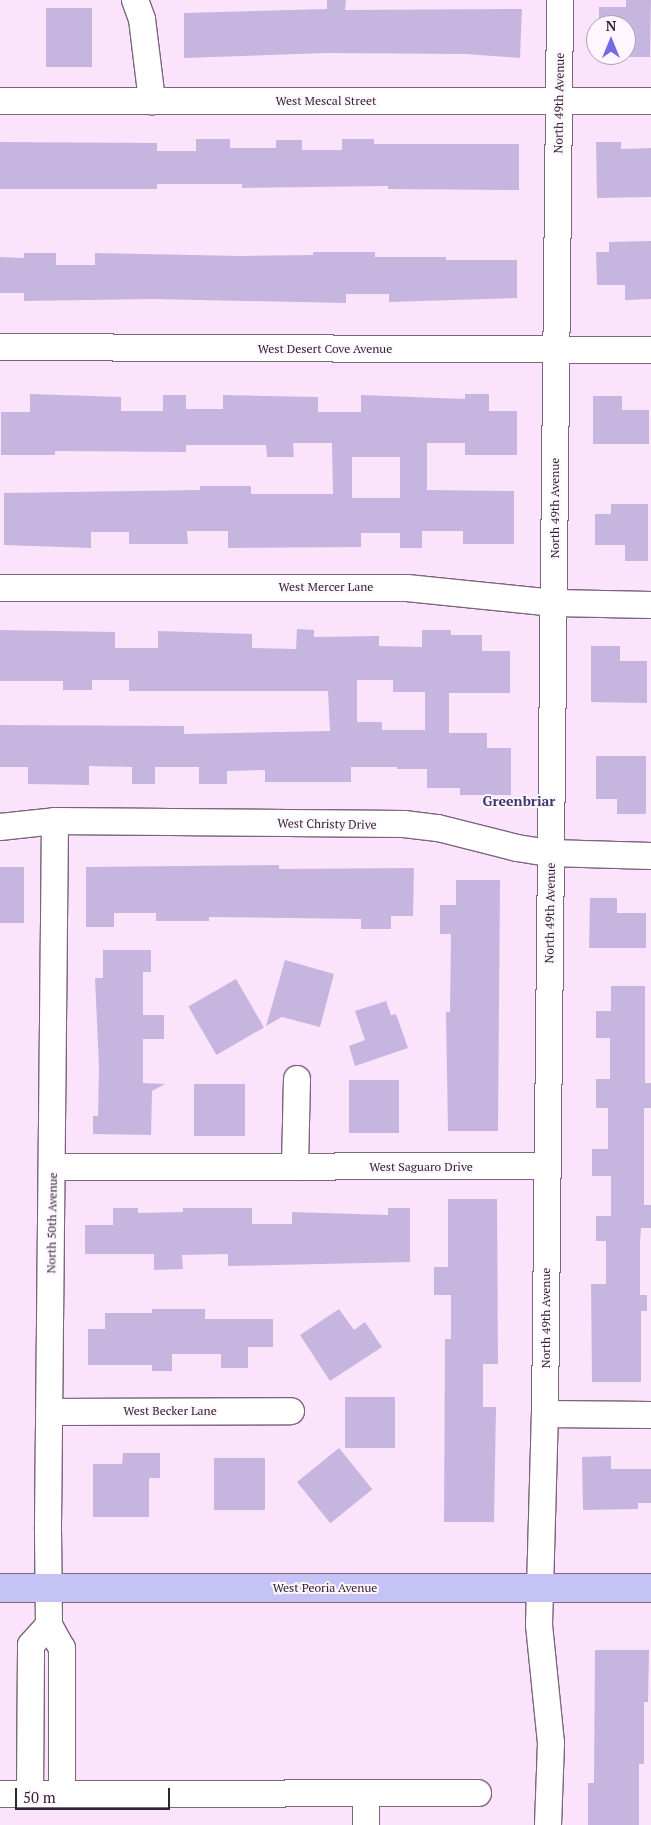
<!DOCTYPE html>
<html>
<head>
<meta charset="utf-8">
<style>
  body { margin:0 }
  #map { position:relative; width:651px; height:1825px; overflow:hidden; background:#fae3fb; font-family:"PT Serif",serif }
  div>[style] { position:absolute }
  .building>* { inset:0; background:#c6b6df; transform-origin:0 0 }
  .roads { filter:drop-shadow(1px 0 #7b677c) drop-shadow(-1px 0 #7b677c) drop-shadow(0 1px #7b677c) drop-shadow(0 -1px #7b677c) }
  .minor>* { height:26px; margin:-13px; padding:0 13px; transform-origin:13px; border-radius:13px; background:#fff }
  .major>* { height:28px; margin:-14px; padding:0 14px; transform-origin:14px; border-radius:14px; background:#c5c2f5 }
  span { translate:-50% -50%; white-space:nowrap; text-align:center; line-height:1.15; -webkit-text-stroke:4px #fff6ff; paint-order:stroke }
  .street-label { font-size:12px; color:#2e262e }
  .neighbourhood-label { font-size:14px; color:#3b3672; font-weight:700 }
  .north { position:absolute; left:586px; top:15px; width:50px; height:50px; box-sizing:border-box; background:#fff6ff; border:1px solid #aba3ab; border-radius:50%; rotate:0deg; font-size:14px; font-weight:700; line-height:20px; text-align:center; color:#2e262e }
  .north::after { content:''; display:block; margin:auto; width:18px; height:22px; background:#7569e4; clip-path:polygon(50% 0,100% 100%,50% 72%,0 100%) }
  .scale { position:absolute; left:15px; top:1788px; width:155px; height:22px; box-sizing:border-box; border:2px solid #2e262e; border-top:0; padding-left:6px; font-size:15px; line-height:18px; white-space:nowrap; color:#2e262e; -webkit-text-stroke:4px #fff6ff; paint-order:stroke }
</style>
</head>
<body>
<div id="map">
  <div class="building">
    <div style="clip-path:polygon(327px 0,346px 0,345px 10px,522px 9px,520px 58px,466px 54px,326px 53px,184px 58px,184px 13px,327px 9px)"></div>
    <div style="clip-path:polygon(626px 0,651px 0,650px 57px,623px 57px,626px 55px,626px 25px,599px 25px,599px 7px,626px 7px)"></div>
    <div style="left:46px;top:8px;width:46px;height:59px"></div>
    <div style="clip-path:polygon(196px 139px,230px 139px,230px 148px,276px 148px,276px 140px,302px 140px,302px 150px,342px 150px,342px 139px,374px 139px,374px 144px,519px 144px,519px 190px,388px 189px,388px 186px,242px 188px,242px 184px,157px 184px,157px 189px,0 189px,0 142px,157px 143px,157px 151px,196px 151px)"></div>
    <div style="clip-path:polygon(596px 142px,621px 142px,621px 149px,651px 148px,651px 197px,597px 198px)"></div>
    <div style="clip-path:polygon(651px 241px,651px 299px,625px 300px,625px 285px,597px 285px,596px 252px,609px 252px,609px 242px)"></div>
    <div style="clip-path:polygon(313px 252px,375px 252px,375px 257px,446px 257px,446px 260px,517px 260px,517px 298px,389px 302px,389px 294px,346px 294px,346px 303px,152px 299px,24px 301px,24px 293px,0 293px,0 257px,24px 258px,24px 253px,56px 253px,56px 265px,95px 265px,95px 253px,240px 256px,313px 255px)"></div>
    <div style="clip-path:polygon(evenodd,30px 394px,121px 397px,121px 411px,163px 411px,163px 395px,186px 395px,186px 409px,223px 409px,223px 395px,318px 397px,318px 412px,361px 412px,361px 395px,465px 399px,465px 394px,489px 394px,489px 411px,517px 411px,517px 455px,465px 455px,465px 443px,427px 443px,427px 490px,514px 491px,514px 544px,463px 544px,463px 531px,422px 531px,422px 548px,400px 548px,400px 533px,361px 533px,361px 547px,228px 548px,228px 531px,187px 531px,188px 544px,129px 544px,129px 532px,91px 532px,91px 548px,4px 545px,4px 493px,200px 490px,200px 486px,251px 486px,251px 494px,333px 494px,332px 443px,293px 443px,294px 457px,267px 457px,266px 445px,186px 445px,186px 452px,55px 451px,55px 455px,1px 455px,1px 412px,30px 412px,30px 394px,352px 457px,400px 457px,400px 498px,352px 498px,352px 457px)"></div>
    <div style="clip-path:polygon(593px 396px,622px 396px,622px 410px,649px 410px,649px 444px,593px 444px)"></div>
    <div style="clip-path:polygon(611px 504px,648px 504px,648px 561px,625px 561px,625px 545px,595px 545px,595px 514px,611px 514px)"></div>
    <div style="clip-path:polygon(evenodd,297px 629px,314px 630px,314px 637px,379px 636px,379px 646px,422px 647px,422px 630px,451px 630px,451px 635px,482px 635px,482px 651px,510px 651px,510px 693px,449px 693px,449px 733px,487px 733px,487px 748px,511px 748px,511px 795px,460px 795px,460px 788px,427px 788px,427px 769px,397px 769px,397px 767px,351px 767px,351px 782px,265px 782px,265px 770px,227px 771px,227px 784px,199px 784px,199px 767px,155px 767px,155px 784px,132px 784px,132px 767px,89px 766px,89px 785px,28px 784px,28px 767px,0 767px,0 725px,184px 726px,184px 734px,330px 731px,328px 691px,129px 691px,129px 680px,92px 680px,92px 690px,63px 690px,63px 681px,0 681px,0 630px,115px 632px,115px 648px,158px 648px,158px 631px,252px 634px,252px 648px,296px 649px,297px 629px,357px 680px,393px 680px,393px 692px,425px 692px,425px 730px,382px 730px,382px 722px,357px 722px,357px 680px)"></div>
    <div style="clip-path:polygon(591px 646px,620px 646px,620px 661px,647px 661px,647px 703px,591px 702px)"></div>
    <div style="clip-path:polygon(596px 756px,646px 756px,646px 814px,617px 814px,617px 799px,596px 799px)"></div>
    <div style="clip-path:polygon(279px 865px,279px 869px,414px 868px,413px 916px,391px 916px,391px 929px,361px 929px,361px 919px,209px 917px,209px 921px,156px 921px,156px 913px,114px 913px,114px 927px,86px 927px,86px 867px)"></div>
    <div style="left:0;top:867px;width:24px;height:56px"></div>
    <div style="clip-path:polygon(456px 880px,500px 880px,498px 1131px,448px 1131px,446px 1012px,450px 1012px,451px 934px,440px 934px,440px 905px,456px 905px)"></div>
    <div style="clip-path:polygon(590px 898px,617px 898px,617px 913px,646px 913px,646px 948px,589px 948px)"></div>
    <div style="clip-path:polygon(103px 950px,151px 950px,151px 972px,143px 972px,143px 1015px,164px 1015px,164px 1039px,143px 1039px,143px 1083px,165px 1084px,152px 1091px,151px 1135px,93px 1134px,93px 1116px,98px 1116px,99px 1067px,95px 978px,103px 978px)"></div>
    <div style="clip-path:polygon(285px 960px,334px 974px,320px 1027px,282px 1017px,266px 1026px)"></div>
    <div style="left:236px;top:979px;width:56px;height:55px;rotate:60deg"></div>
    <div style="clip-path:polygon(611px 986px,645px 986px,645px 1083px,651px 1083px,651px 1108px,644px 1108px,644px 1205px,651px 1205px,651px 1228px,641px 1228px,640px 1242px,640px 1295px,647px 1295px,647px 1311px,641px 1311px,641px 1382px,592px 1382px,591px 1284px,606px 1284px,606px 1241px,596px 1241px,596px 1216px,611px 1216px,611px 1176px,592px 1176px,592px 1149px,608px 1149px,608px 1108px,596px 1108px,596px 1079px,610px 1079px,610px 1038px,596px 1038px,596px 1011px,611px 1011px)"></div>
    <div style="clip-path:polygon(386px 1001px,391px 1015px,396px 1014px,408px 1048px,355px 1066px,349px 1046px,365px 1040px,355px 1011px)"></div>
    <div style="left:349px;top:1080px;width:50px;height:53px"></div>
    <div style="left:194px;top:1084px;width:51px;height:52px"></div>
    <div style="clip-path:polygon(448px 1199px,497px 1199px,498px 1364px,483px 1364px,483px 1407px,496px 1407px,494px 1522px,444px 1522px,445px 1339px,451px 1339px,451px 1295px,434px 1295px,434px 1267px,448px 1267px)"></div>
    <div style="clip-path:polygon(113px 1208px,138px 1208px,138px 1213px,183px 1212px,183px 1208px,252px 1208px,252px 1224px,292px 1224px,292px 1212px,388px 1215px,388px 1208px,410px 1208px,410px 1262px,228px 1266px,228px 1254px,182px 1255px,183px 1269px,154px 1270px,154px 1254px,85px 1254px,85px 1225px,113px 1225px)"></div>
    <div style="clip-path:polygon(152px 1309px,205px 1309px,205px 1319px,273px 1319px,273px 1347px,248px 1347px,248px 1368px,221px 1368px,221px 1354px,172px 1354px,172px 1371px,152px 1371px,152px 1365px,88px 1365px,88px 1329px,105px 1329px,105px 1313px,152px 1313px)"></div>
    <div style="clip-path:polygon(339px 1309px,354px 1330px,365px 1322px,382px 1347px,330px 1381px,300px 1335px)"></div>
    <div style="left:345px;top:1397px;width:50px;height:51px"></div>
    <div style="left:339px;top:1448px;width:53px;height:54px;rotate:51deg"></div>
    <div style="clip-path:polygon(123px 1453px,160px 1453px,160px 1478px,149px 1478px,149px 1517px,93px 1517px,93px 1464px,122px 1464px)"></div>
    <div style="clip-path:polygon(611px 1456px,611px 1469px,651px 1469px,651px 1503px,638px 1503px,638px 1509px,583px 1510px,582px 1457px)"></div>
    <div style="left:214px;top:1458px;width:51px;height:52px"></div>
    <div style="clip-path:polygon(595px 1650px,649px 1650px,648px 1702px,644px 1702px,644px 1764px,639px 1764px,639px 1825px,588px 1825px,588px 1783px,594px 1783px)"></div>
  </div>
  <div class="roads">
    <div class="minor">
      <div style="left:135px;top:0;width:20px;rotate:70deg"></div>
      <div style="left:142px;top:19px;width:83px;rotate:83deg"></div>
      <div style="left:0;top:101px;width:651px"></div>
      <div style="left:0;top:347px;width:651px;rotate:0.26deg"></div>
      <div style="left:0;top:588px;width:407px"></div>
      <div style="left:407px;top:588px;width:148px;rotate:5.8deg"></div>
      <div style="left:554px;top:603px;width:97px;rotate:1.2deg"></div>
      <div style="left:55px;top:821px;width:709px;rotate:90.57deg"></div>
      <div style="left:48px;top:1530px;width:95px;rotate:89.4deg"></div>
      <div style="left:49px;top:1625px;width:26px;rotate:61deg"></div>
      <div style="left:62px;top:1648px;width:146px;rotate:90deg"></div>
      <div style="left:0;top:827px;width:55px;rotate:-6.2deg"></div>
      <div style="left:55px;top:821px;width:349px;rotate:0.5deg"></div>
      <div style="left:404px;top:824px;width:34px;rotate:7deg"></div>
      <div style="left:438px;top:828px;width:81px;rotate:14.2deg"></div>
      <div style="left:517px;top:848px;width:33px;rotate:9deg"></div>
      <div style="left:550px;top:853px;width:101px;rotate:1.7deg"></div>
      <div style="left:52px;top:1167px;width:495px;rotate:-0.1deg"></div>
      <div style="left:295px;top:1167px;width:88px;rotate:-88.7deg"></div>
      <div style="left:49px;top:1412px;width:242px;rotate:-0.2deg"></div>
      <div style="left:545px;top:1414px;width:106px;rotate:0.5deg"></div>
      <div style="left:0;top:1794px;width:478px;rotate:-0.1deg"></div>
      <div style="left:30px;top:1794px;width:149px;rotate:-89.6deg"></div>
      <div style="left:31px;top:1645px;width:27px;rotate:-48deg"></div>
      <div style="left:366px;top:1825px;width:31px;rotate:-90deg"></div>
      <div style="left:548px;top:1825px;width:82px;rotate:-87.9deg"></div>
      <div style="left:551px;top:1743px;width:119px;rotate:-95.8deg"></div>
      <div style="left:539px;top:1625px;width:211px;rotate:-88.4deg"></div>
      <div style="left:545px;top:1414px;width:1414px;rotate:-89.39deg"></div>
    </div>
    <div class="major">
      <div style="left:0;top:1588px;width:651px"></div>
    </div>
  </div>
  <div class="street-label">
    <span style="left:326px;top:101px">West Mescal Street</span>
    <span style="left:559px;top:103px;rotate:-89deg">North 49th Avenue</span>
    <span style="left:325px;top:349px">West Desert Cove Avenue</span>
    <span style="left:555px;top:508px;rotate:-90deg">North 49th Avenue</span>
    <span style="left:326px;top:587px">West Mercer Lane</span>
    <span style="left:327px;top:824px;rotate:1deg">West Christy Drive</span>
    <span style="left:550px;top:913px;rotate:-89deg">North 49th Avenue</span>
    <span style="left:421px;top:1167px">West Saguaro Drive</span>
    <span style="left:52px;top:1223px;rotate:-89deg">North 50th Avenue</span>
    <span style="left:546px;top:1318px;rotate:-90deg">North 49th Avenue</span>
    <span style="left:170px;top:1411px">West Becker Lane</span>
    <span style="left:325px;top:1588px">West Peoria Avenue</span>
  </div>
  <div class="neighbourhood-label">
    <span style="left:519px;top:801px">Greenbriar</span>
  </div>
  <div class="north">N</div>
  <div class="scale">50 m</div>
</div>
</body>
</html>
